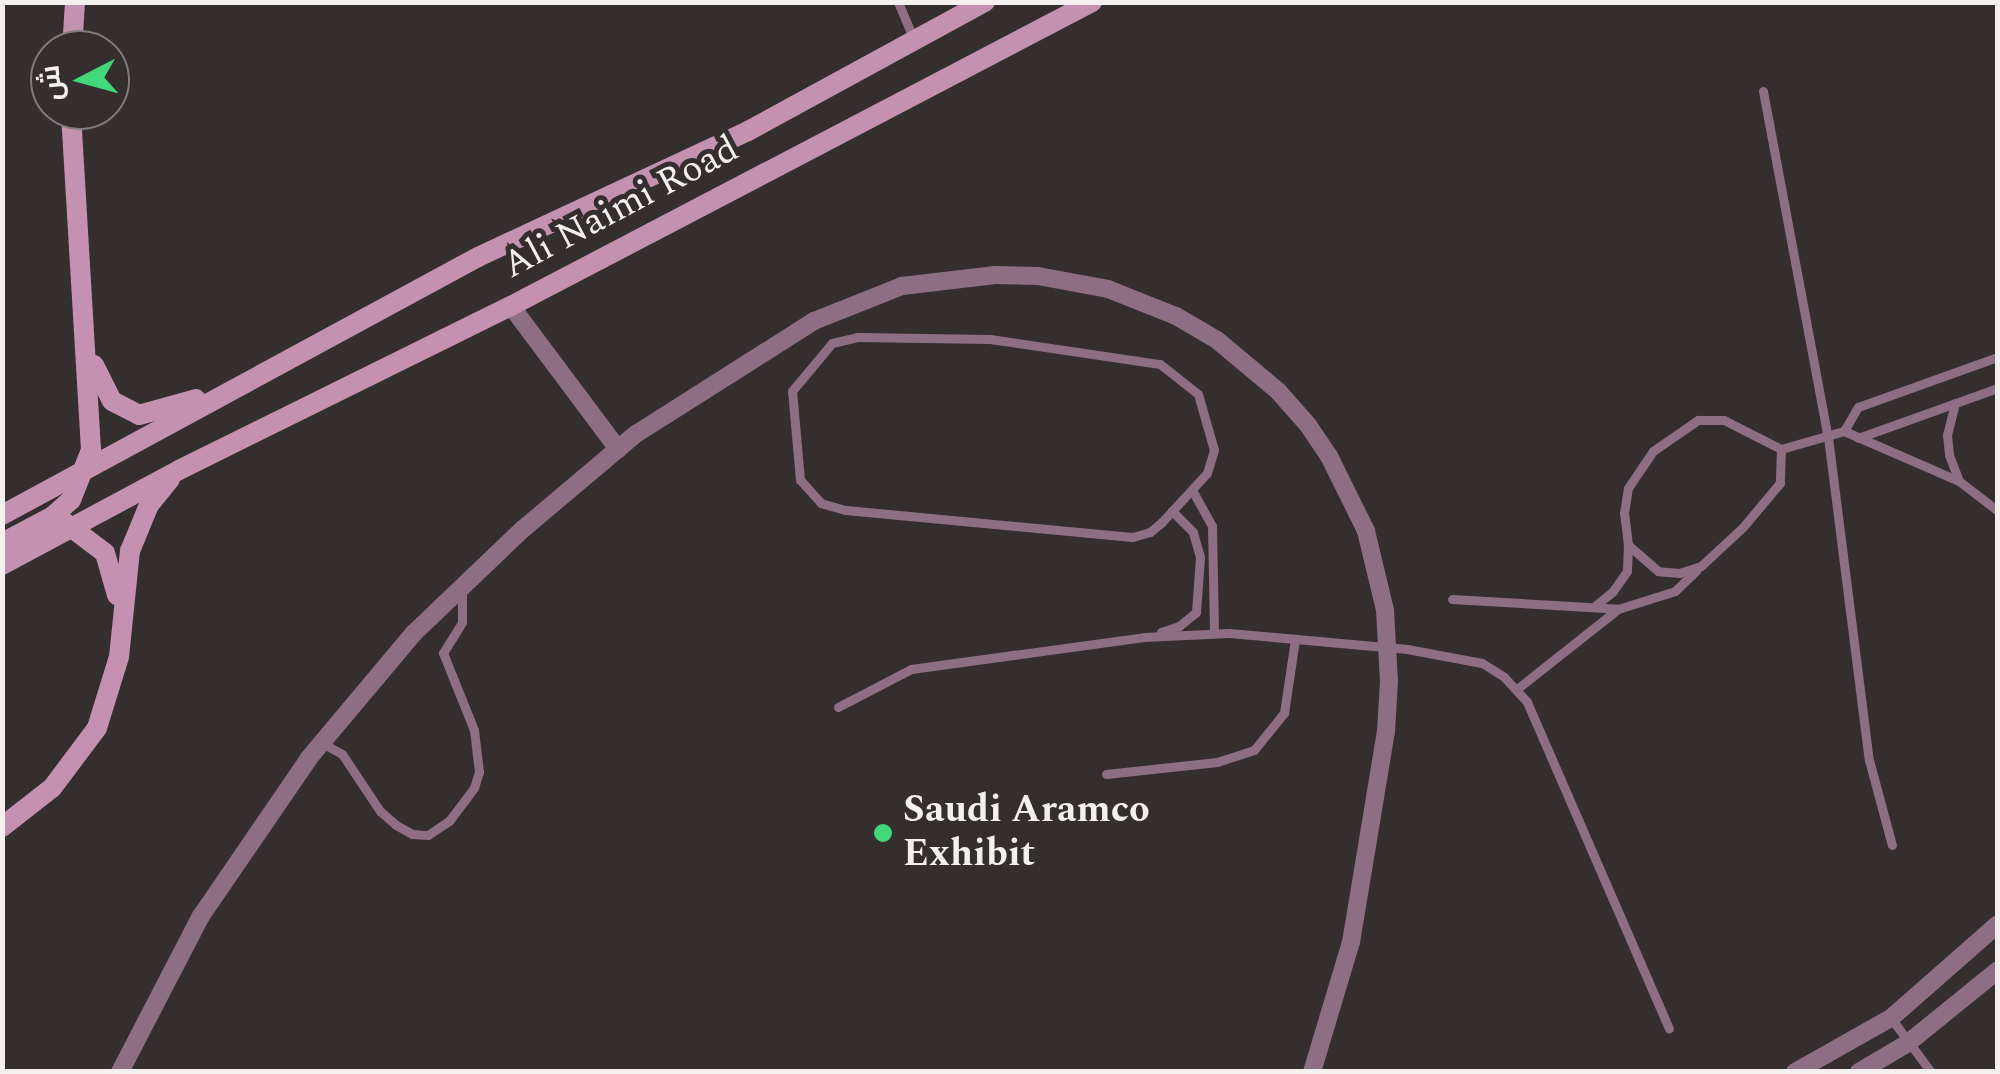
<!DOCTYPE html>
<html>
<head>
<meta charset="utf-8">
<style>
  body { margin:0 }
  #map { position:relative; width:2000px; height:1074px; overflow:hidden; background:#342e2e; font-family:Spectral,Cairo,serif }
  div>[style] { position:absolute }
  .lane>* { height:9px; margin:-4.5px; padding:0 4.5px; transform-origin:4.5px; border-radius:4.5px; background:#8e6e82 }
  .street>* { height:18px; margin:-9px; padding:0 9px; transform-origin:9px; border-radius:9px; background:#8e6e82 }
  .secondary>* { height:20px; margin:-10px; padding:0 10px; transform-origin:10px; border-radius:10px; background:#c491b1 }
  .dots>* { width:28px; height:28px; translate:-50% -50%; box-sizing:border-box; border:5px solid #342e2e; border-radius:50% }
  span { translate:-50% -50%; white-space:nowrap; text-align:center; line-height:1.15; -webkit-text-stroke:10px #342e2e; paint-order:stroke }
  .street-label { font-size:38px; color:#f4f0f0 }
  .poi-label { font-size:38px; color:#f4f0f0; font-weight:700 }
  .left { translate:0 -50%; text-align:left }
  .frame { position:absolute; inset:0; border:5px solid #f4f0f0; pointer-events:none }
  .north { position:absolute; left:30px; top:30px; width:100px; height:100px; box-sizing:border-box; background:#342e2e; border:2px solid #817c7c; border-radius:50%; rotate:264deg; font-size:28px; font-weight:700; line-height:40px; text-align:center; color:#f4f0f0 }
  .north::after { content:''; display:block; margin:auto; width:35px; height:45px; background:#42d77b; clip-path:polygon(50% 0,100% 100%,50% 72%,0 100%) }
</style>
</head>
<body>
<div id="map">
  <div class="lane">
    <div style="left:898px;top:2px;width:39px;rotate:67deg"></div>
    <div style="left:1763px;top:91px;width:352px;rotate:79.4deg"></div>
    <div style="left:1828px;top:437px;width:326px;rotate:82.8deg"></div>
    <div style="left:1869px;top:760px;width:88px;rotate:74.9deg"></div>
    <div style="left:857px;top:337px;width:133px;rotate:0.9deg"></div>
    <div style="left:990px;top:339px;width:172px;rotate:8.4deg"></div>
    <div style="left:1160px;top:364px;width:48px;rotate:38.3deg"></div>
    <div style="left:1198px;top:394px;width:58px;rotate:74.1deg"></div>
    <div style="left:1214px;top:450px;width:24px;rotate:107deg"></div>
    <div style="left:1207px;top:473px;width:67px;rotate:132.6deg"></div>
    <div style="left:1162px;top:522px;width:16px;rotate:140deg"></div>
    <div style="left:1150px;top:532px;width:19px;rotate:164deg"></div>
    <div style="left:1132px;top:537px;width:288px;rotate:-174.6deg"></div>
    <div style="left:845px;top:510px;width:25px;rotate:-164deg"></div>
    <div style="left:821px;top:503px;width:31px;rotate:-132deg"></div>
    <div style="left:800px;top:480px;width:89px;rotate:-95.1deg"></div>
    <div style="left:792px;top:391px;width:62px;rotate:-50.2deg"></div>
    <div style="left:832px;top:343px;width:26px;rotate:-13deg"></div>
    <div style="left:1955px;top:403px;width:33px;rotate:104deg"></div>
    <div style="left:1947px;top:435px;width:20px;rotate:84deg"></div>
    <div style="left:1949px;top:455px;width:28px;rotate:69deg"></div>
    <div style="left:1844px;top:431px;width:125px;rotate:23.5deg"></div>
    <div style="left:1959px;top:481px;width:49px;rotate:37.6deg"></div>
    <div style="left:1858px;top:438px;width:149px;rotate:-19.7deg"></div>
    <div style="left:1781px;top:449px;width:34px;rotate:92deg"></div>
    <div style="left:1780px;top:483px;width:57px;rotate:130.1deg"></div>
    <div style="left:1743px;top:527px;width:57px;rotate:137.1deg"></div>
    <div style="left:1701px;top:566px;width:23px;rotate:162deg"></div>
    <div style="left:1679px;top:573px;width:21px;rotate:-175deg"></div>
    <div style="left:1658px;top:571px;width:40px;rotate:-139deg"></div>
    <div style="left:1628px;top:545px;width:32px;rotate:-97deg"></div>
    <div style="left:1624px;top:513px;width:25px;rotate:-81deg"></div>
    <div style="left:1628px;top:488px;width:45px;rotate:-56deg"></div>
    <div style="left:1653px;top:451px;width:55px;rotate:-34.6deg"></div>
    <div style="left:1698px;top:420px;width:26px"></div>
    <div style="left:1724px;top:420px;width:64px;rotate:27deg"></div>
    <div style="left:1781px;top:449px;width:66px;rotate:-15.9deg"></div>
    <div style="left:1844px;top:431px;width:28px;rotate:-60deg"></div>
    <div style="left:1858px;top:407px;width:149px;rotate:-19.7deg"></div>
    <div style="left:1192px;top:490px;width:41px;rotate:60.9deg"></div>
    <div style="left:1212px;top:526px;width:107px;rotate:88.9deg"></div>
    <div style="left:1452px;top:599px;width:166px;rotate:3.4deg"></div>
    <div style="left:1618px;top:609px;width:60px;rotate:-17.5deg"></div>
    <div style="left:1675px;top:591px;width:30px;rotate:-44deg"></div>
    <div style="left:1596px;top:605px;width:22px;rotate:-39deg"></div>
    <div style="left:1613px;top:591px;width:24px;rotate:-55deg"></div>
    <div style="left:1627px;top:571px;width:26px;rotate:-88deg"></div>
    <div style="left:1161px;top:632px;width:19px;rotate:-18deg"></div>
    <div style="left:1179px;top:626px;width:22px;rotate:-39deg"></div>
    <div style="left:1196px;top:612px;width:55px;rotate:-85.8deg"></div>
    <div style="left:1200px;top:557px;width:26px;rotate:-106deg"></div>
    <div style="left:1193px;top:532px;width:30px;rotate:-135deg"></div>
    <div style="left:1517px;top:689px;width:129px;rotate:-38.4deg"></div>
    <div style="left:838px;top:707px;width:82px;rotate:-27.5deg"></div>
    <div style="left:911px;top:669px;width:235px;rotate:-7.8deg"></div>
    <div style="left:1144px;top:637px;width:85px;rotate:-2.7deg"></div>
    <div style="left:1229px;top:633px;width:179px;rotate:5.1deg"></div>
    <div style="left:1407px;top:649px;width:76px;rotate:10.6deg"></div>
    <div style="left:1482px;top:663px;width:26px;rotate:32deg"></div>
    <div style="left:1504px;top:677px;width:34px;rotate:47deg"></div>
    <div style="left:1527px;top:702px;width:356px;rotate:66.5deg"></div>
    <div style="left:322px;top:743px;width:23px;rotate:29deg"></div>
    <div style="left:342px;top:754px;width:69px;rotate:56.3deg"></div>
    <div style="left:380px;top:811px;width:21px;rotate:41deg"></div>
    <div style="left:396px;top:825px;width:18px;rotate:29deg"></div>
    <div style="left:412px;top:834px;width:16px;rotate:4deg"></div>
    <div style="left:428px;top:835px;width:25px;rotate:-34deg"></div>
    <div style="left:449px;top:821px;width:41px;rotate:-52.9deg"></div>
    <div style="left:474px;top:788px;width:17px;rotate:-73deg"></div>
    <div style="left:479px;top:772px;width:42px;rotate:-96.8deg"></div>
    <div style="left:474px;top:730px;width:83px;rotate:-111.9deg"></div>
    <div style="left:443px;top:653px;width:36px;rotate:-58deg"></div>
    <div style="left:462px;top:622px;width:34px;rotate:-90deg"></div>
    <div style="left:1106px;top:774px;width:112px;rotate:-6.2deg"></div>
    <div style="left:1217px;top:762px;width:39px;rotate:-18deg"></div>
    <div style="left:1254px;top:750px;width:48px;rotate:-51deg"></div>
    <div style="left:1284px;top:713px;width:75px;rotate:-81.5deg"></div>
    <div style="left:1891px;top:1018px;width:67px;rotate:53.5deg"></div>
  </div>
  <div class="street">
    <div style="left:511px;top:306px;width:179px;rotate:53.2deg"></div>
    <div style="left:120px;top:1072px;width:176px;rotate:-62.6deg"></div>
    <div style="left:201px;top:916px;width:191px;rotate:-55.6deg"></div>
    <div style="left:309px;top:758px;width:163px;rotate:-50deg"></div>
    <div style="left:414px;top:633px;width:151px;rotate:-43.7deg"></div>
    <div style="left:523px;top:529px;width:148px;rotate:-40.1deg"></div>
    <div style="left:636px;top:434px;width:211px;rotate:-32.4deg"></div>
    <div style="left:814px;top:321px;width:95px;rotate:-21.7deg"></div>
    <div style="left:902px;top:286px;width:94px;rotate:-6.7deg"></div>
    <div style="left:995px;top:275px;width:43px;rotate:1.3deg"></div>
    <div style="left:1038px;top:276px;width:71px;rotate:10.5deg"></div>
    <div style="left:1108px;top:289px;width:73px;rotate:21.7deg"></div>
    <div style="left:1176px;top:316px;width:48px;rotate:30.3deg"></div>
    <div style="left:1217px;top:340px;width:80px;rotate:39.9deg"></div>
    <div style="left:1278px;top:391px;width:45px;rotate:48.6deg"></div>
    <div style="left:1308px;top:425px;width:37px;rotate:56deg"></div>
    <div style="left:1329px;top:456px;width:84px;rotate:63.7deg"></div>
    <div style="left:1366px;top:531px;width:81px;rotate:76.5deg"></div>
    <div style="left:1385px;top:610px;width:71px;rotate:86.8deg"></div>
    <div style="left:1389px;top:681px;width:50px;rotate:93.4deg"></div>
    <div style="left:1386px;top:731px;width:214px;rotate:99.4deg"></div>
    <div style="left:1351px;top:942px;width:136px;rotate:106.7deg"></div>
    <div style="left:1795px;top:1072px;width:110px;rotate:-29.4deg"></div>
    <div style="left:1891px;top:1018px;width:142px;rotate:-41.3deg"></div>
    <div style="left:1859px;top:1072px;width:57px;rotate:-30.6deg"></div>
    <div style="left:1908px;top:1043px;width:116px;rotate:-39deg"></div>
  </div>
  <div class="secondary">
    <div style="left:72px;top:50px;width:48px;rotate:-86.4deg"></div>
    <div style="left:94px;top:365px;width:40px;rotate:63.4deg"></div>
    <div style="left:112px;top:401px;width:30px;rotate:27deg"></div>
    <div style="left:139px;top:415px;width:59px;rotate:-15.7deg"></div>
    <div style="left:2px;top:515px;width:541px;rotate:-28.46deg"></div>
    <div style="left:478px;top:257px;width:298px;rotate:-25deg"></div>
    <div style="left:748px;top:131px;width:270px;rotate:-28.6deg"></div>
    <div style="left:64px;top:522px;width:51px;rotate:37.1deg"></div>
    <div style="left:105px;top:553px;width:44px;rotate:74.1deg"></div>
    <div style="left:2px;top:543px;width:58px;rotate:-27.9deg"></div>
    <div style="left:53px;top:516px;width:24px;rotate:-42deg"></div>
    <div style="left:71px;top:500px;width:54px;rotate:-68.2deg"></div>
    <div style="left:91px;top:450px;width:341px;rotate:-93.4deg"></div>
    <div style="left:2px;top:565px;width:201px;rotate:-28.2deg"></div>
    <div style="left:179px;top:470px;width:370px;rotate:-26.3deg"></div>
    <div style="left:511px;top:306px;width:656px;rotate:-27.62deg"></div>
    <div style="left:2px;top:827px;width:63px;rotate:-38deg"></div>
    <div style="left:52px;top:788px;width:75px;rotate:-53.1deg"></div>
    <div style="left:97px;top:728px;width:74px;rotate:-72.8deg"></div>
    <div style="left:119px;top:657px;width:107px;rotate:-84.1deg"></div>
    <div style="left:130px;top:551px;width:50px;rotate:-67.6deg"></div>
    <div style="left:149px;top:505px;width:33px;rotate:-51deg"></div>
  </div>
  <div class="dots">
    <div style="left:883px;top:833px;background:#42d77b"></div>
  </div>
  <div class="street-label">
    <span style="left:621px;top:208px;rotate:-28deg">Ali Naimi Road</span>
  </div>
  <div class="poi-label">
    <span class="left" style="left:903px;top:833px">Saudi Aramco<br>Exhibit</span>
  </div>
  <div class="frame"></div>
  <div class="north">ش</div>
</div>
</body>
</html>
